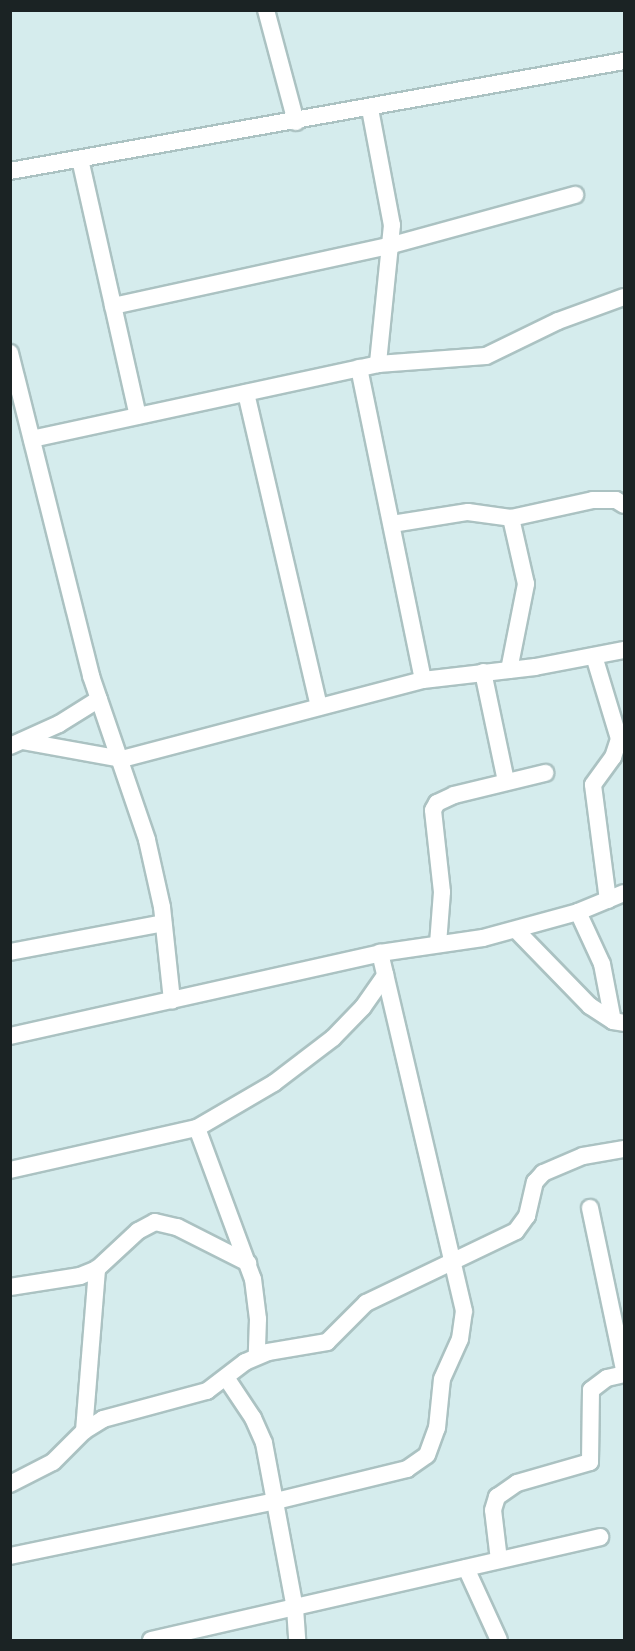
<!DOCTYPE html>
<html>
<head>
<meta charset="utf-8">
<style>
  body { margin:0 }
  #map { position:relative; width:635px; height:1651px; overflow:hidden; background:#d5eced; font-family:Bitter,serif }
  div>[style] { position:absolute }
  .roads { filter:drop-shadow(2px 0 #abc2c2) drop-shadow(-2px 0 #abc2c2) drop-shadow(0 2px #abc2c2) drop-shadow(0 -2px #abc2c2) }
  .minor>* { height:16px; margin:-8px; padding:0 8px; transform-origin:8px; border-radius:8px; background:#fff }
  span { translate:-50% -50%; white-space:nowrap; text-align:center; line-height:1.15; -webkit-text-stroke:5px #d5eced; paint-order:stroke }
  .frame { position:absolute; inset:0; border:12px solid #1b2324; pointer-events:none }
</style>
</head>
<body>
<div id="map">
  <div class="roads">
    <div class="minor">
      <div style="left:266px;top:10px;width:116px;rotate:75deg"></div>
      <div style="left:370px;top:109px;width:118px;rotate:79.3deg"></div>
      <div style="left:392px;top:225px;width:140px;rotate:95.8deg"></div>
      <div style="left:80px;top:159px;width:263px;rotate:77.3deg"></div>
      <div style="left:10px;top:171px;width:624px;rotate:-10.16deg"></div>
      <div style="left:113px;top:306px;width:286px;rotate:-12.3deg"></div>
      <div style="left:392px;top:245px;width:190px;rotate:-15.3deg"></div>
      <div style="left:10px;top:353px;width:333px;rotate:75.9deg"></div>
      <div style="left:91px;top:676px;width:173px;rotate:71.1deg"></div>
      <div style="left:147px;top:840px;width:69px;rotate:77.4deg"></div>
      <div style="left:162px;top:907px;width:94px;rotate:83.9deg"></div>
      <div style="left:359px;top:368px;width:318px;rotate:78.4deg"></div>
      <div style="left:246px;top:393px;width:322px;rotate:76.9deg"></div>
      <div style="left:32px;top:439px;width:354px;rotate:-12.2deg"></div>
      <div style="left:378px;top:364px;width:108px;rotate:-4.2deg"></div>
      <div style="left:486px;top:356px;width:80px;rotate:-25.9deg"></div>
      <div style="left:558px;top:321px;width:70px;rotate:-20deg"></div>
      <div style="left:392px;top:524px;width:77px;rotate:-9deg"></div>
      <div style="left:468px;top:512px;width:43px;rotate:7.9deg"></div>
      <div style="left:511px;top:518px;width:84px;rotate:-12.4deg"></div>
      <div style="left:593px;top:500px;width:23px"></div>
      <div style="left:616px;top:500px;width:9px;rotate:32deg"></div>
      <div style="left:594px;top:656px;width:87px;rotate:73.2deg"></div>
      <div style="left:619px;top:739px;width:19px;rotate:108deg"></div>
      <div style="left:613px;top:757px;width:34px;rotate:126deg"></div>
      <div style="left:593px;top:785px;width:116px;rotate:82.6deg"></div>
      <div style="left:509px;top:670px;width:88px;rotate:-78.8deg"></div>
      <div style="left:526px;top:584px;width:68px;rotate:-102.8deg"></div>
      <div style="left:483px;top:672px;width:111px;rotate:78.1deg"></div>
      <div style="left:22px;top:741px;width:102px;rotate:10.2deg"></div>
      <div style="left:122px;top:759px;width:311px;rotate:-14.7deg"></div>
      <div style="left:423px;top:680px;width:113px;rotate:-6.6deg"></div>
      <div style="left:535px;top:667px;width:91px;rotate:-10.8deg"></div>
      <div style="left:10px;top:746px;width:54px;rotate:-24.2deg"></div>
      <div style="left:59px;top:724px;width:47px;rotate:-32deg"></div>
      <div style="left:578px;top:912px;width:57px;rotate:65.2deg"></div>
      <div style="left:602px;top:964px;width:58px;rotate:79.1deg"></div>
      <div style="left:516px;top:930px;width:106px;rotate:45.8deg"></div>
      <div style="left:590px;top:1006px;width:27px;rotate:33deg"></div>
      <div style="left:613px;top:1021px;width:11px;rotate:10deg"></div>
      <div style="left:438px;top:944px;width:52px;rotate:-85.6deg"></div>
      <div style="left:442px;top:892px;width:82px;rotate:-96.3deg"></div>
      <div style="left:433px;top:810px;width:8px;rotate:-60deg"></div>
      <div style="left:437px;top:803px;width:19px;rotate:-25deg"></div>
      <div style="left:454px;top:795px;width:94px;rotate:-13.6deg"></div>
      <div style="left:10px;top:952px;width:156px;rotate:-10.7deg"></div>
      <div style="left:10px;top:1036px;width:379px;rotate:-12.6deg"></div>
      <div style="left:380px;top:953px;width:104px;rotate:-8.3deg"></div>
      <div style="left:483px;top:938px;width:98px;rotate:-15.3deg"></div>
      <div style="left:578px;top:912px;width:50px;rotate:-22.4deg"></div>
      <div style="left:197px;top:1128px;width:161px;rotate:69.7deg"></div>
      <div style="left:253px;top:1279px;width:40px;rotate:82.9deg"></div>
      <div style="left:258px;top:1319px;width:37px;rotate:92deg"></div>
      <div style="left:10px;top:1170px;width:192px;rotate:-12.7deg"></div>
      <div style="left:197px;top:1128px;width:89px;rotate:-30.3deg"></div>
      <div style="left:274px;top:1083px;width:74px;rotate:-37.3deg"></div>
      <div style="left:333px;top:1038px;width:43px;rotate:-45.9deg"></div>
      <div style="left:363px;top:1007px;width:39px;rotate:-55deg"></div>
      <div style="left:590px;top:1208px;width:166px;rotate:78.1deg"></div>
      <div style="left:10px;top:1287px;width:71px;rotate:-8.9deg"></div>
      <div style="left:80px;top:1276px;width:18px;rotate:-22deg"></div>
      <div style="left:97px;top:1269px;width:56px;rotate:-42.8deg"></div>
      <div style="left:138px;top:1231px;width:19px;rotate:-28deg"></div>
      <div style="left:155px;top:1222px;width:23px;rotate:13deg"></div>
      <div style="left:177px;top:1227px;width:80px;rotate:26.9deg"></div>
      <div style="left:227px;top:1379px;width:47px;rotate:56.3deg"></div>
      <div style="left:253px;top:1418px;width:27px;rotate:66deg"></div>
      <div style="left:264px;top:1443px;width:168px;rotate:79.4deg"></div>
      <div style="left:295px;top:1608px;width:32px;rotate:86deg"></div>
      <div style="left:84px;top:1431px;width:163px;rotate:-85.4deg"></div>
      <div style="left:10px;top:1484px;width:48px;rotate:-27.1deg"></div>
      <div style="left:53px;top:1462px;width:44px;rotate:-45deg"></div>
      <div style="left:84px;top:1431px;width:22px;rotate:-32deg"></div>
      <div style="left:103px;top:1419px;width:108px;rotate:-15.1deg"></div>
      <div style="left:207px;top:1391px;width:48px;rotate:-37.3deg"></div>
      <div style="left:245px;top:1362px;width:25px;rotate:-23deg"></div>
      <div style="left:268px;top:1352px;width:60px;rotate:-9.6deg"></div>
      <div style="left:327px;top:1342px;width:55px;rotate:-45deg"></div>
      <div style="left:366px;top:1303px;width:166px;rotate:-25.6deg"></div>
      <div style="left:516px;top:1231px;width:19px;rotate:-54deg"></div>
      <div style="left:527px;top:1216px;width:35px;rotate:-77deg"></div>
      <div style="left:535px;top:1182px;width:12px;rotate:-48deg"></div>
      <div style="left:543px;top:1173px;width:43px;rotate:-23deg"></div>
      <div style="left:583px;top:1156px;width:42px;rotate:-9.7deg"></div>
      <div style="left:10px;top:1556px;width:272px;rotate:-11.7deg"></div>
      <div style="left:276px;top:1501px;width:135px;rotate:-13.7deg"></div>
      <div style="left:407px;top:1469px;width:24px;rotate:-35deg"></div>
      <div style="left:427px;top:1455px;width:29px;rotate:-70deg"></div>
      <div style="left:437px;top:1428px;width:49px;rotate:-84.2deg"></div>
      <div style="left:442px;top:1379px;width:44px;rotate:-65.8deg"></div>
      <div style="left:460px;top:1339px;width:28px;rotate:-82deg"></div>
      <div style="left:464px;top:1311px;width:368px;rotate:-103.2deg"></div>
      <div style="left:499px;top:1560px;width:50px;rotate:-96.8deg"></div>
      <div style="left:493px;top:1510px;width:14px;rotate:-73deg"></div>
      <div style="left:497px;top:1497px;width:24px;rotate:-35deg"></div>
      <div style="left:517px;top:1483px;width:76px;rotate:-16deg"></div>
      <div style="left:590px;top:1462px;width:72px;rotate:-89.2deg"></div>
      <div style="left:591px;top:1390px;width:20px;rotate:-37deg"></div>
      <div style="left:607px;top:1378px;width:17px;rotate:-13deg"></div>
      <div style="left:466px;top:1568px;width:79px;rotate:65.4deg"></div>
      <div style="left:151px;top:1640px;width:461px;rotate:-12.9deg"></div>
    </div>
  </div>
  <div class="frame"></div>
</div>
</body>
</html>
